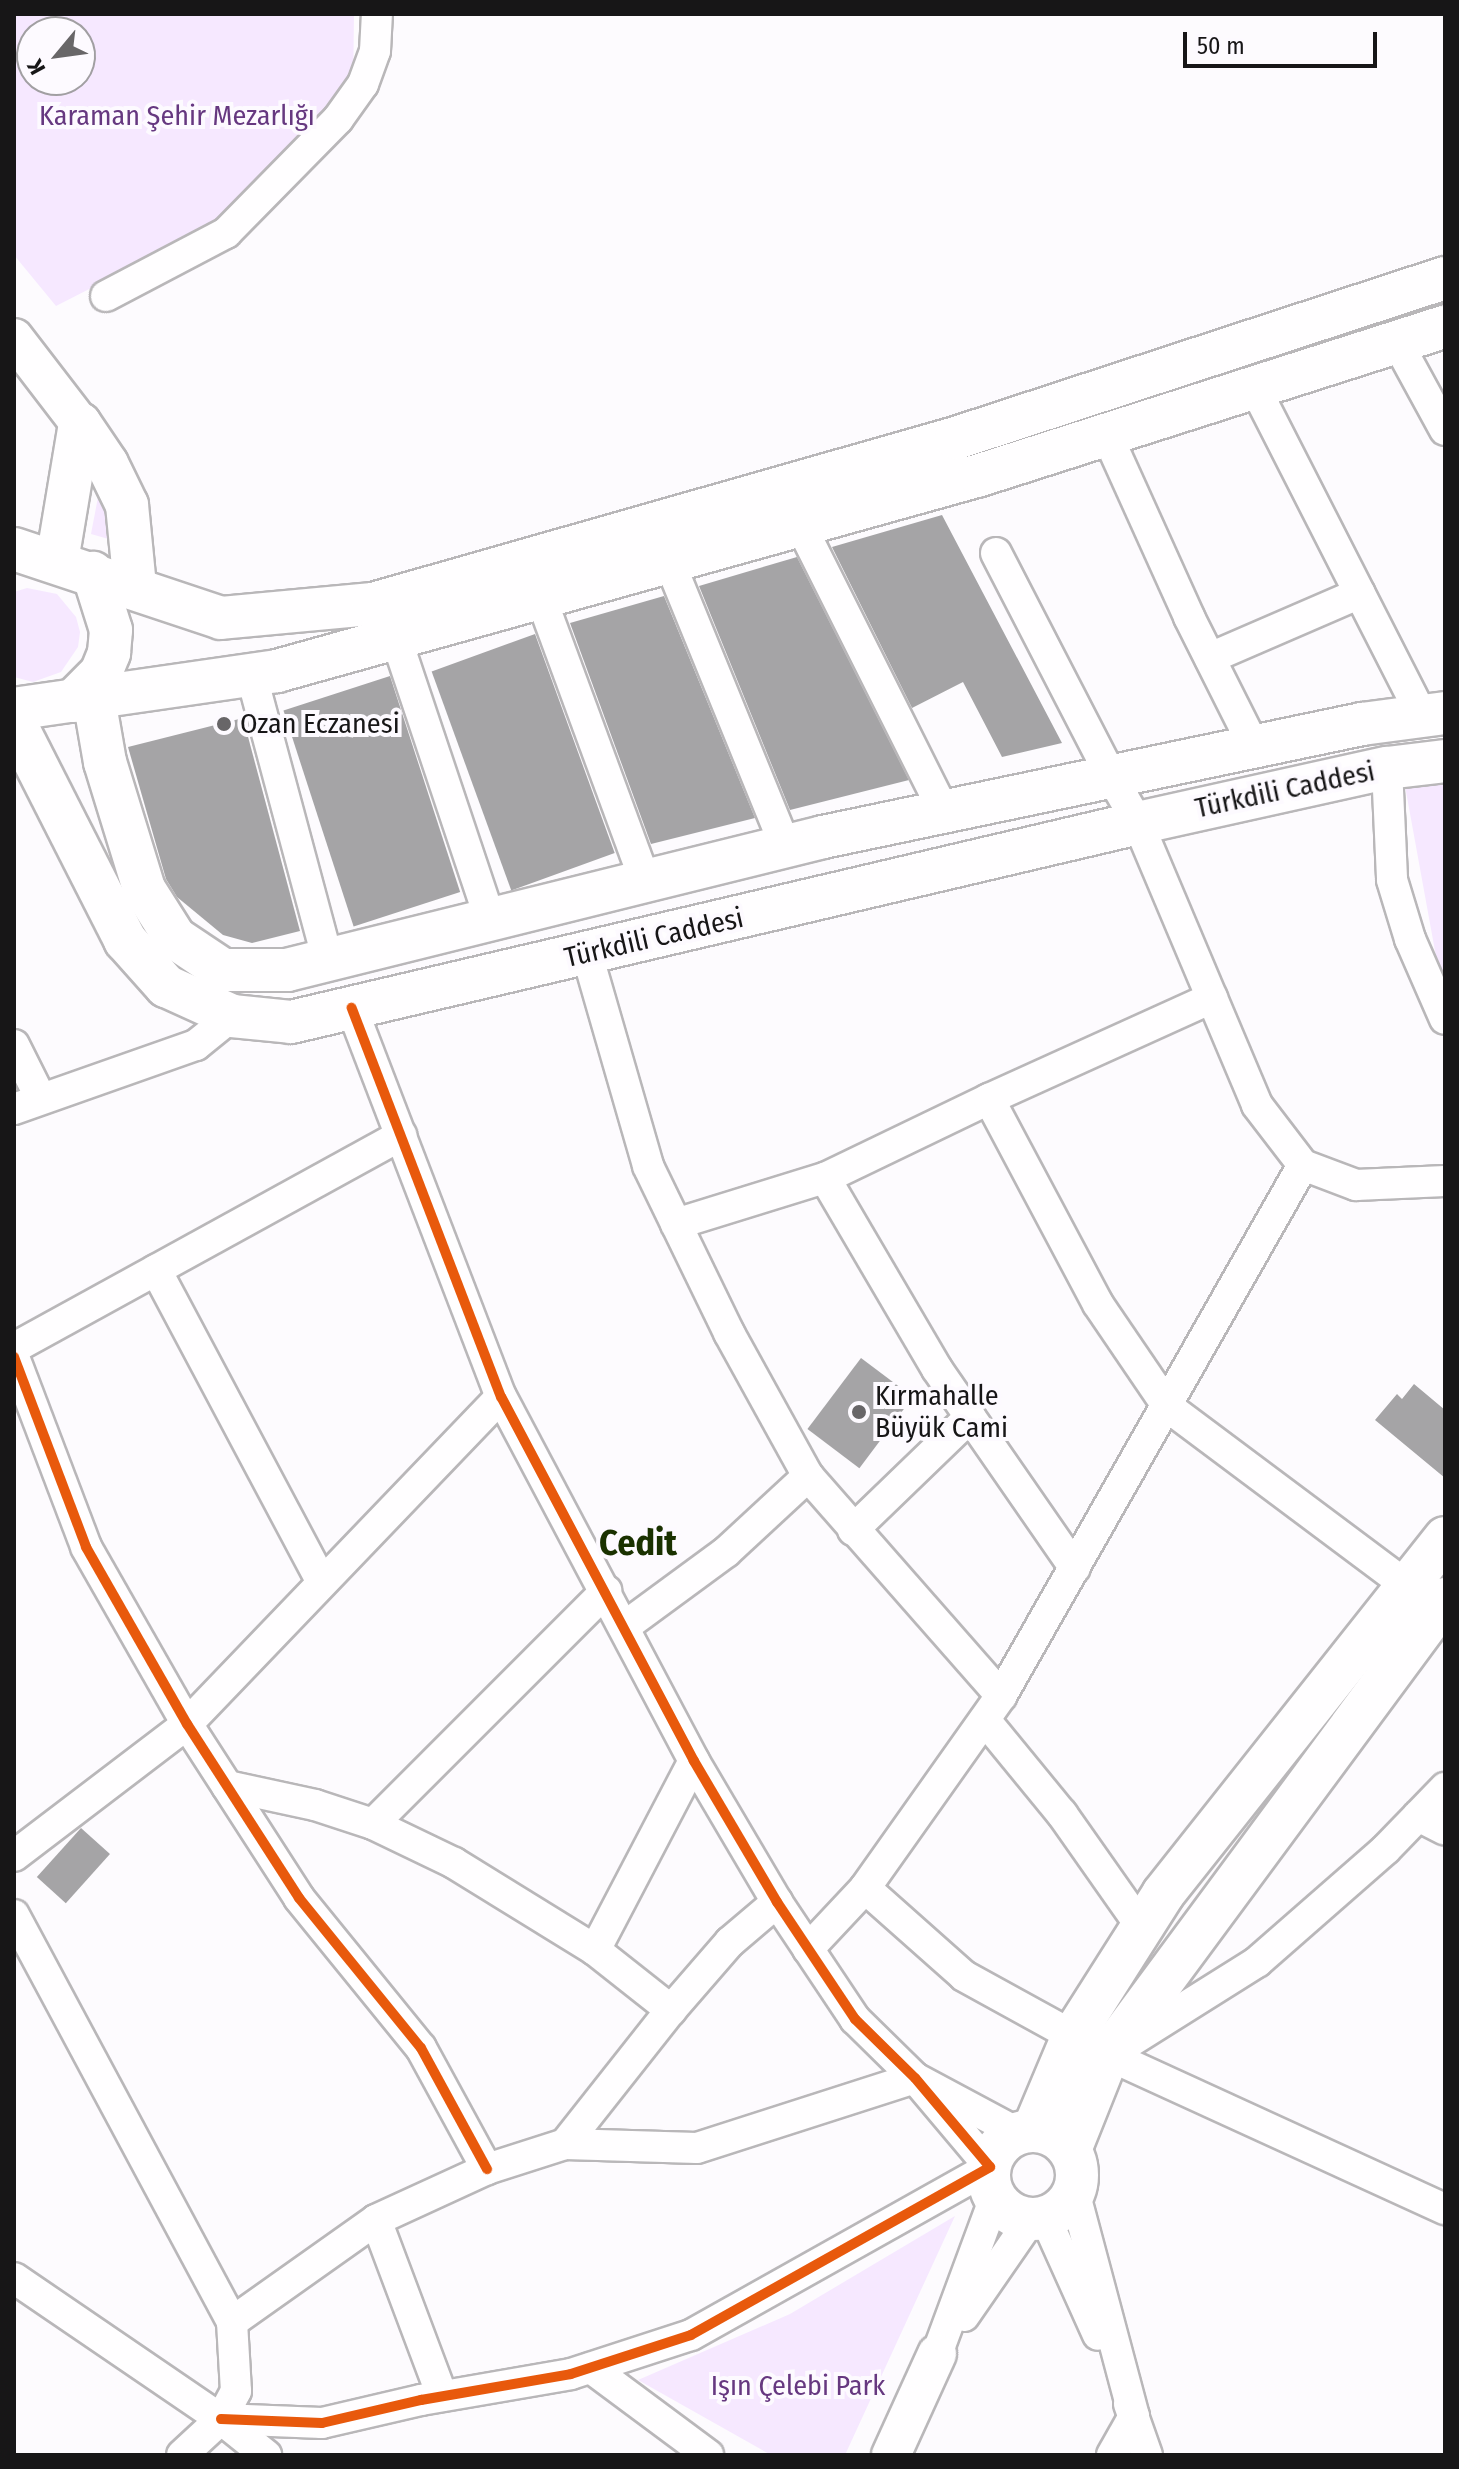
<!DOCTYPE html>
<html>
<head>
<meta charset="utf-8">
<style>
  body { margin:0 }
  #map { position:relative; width:1459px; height:2469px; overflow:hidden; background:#fdfbfe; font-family:"Fira Sans Condensed",sans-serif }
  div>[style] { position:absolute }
  .green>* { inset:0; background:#f6e8ff }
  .building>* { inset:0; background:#a5a4a6; transform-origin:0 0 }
  .roads { filter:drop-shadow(2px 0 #b9b7b9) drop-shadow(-2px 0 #b9b7b9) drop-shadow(0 2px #b9b7b9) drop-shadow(0 -2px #b9b7b9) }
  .minor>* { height:30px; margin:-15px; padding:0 15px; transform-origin:15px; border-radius:15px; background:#fffeff }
  .tertiary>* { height:38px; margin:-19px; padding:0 19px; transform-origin:19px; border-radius:19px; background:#fffeff }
  .secondary>* { height:42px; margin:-21px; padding:0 21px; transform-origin:21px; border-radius:21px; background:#fffeff }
  .secondary>.ring { margin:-21px; padding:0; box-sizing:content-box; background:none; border:42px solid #fffeff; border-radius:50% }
  .cycleway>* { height:10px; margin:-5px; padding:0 5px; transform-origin:5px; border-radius:5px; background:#e8590c }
  .dots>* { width:22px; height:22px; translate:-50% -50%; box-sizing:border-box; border:4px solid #fdfaff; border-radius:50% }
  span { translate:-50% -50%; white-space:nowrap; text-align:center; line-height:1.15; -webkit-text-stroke:8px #fdfaff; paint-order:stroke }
  .park-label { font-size:28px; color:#663880 }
  .poi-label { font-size:28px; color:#171617 }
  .left { translate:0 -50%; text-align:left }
  .street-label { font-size:28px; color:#171617 }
  .district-label { font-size:36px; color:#1a3100; font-weight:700 }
  .frame { position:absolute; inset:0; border:16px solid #171617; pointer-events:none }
  .north { position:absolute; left:16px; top:16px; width:80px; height:80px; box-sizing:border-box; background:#fdfaff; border:2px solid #a19fa2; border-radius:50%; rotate:241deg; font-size:22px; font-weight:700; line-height:32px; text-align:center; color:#171617 }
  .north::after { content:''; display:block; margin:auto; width:28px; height:36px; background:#686668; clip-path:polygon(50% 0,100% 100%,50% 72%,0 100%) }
  .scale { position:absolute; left:1183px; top:32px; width:194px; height:36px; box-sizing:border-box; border:4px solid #171617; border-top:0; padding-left:10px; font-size:24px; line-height:28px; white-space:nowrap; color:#171617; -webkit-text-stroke:6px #fdfaff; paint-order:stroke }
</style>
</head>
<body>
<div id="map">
  <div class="green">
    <div style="clip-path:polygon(evenodd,14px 14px,354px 14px,353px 93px,201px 232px,56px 306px,14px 255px,14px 14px,32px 32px,80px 32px,80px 80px,32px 80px,32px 32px)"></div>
    <div style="clip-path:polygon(102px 476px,119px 542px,91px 534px)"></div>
    <div style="clip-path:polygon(27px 588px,57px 594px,76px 617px,80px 632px,78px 647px,61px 672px,33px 682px,14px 677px,14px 592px)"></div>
    <div style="clip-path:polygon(1445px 783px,1445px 979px,1437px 962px,1405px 786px)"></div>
    <div style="clip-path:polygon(955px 2216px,845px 2455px,771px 2455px,638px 2380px,790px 2314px)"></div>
  </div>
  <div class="building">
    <div style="clip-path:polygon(942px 515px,1062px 743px,1002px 757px,963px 682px,912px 708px,832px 547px)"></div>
    <div style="clip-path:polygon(797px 557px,909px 780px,790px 810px,699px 586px)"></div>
    <div style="clip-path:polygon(664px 596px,755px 818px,651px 844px,570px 623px)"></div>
    <div style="left:535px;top:634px;width:233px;height:110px;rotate:70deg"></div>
    <div style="left:390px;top:676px;width:227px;height:112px;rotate:72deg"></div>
    <div style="clip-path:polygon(243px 718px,300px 931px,252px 943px,223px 935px,177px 897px,166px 879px,128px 747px)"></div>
    <div style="left:861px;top:1358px;width:65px;height:89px;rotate:37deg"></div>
    <div style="clip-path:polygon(1414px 1384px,1445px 1410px,1445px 1478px,1375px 1420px,1397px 1394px,1402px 1399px)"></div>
    <div style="left:81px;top:1828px;width:39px;height:66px;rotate:42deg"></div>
  </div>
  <div class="roads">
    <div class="minor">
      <div style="left:106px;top:296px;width:136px;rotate:-27.7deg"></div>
      <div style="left:226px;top:233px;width:160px;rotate:-45.5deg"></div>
      <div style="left:338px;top:119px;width:43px;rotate:-54.5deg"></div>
      <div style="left:363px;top:84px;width:35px;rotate:-70deg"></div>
      <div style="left:375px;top:51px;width:37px;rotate:-87deg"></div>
      <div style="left:1397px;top:342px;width:100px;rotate:61.4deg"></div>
      <div style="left:1255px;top:388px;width:368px;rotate:63deg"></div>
      <div style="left:1107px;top:435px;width:200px;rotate:65.7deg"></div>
      <div style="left:1189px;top:617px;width:144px;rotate:63.3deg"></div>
      <div style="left:801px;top:526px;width:319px;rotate:63.4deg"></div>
      <div style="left:996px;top:553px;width:251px;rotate:62.7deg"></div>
      <div style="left:1111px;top:776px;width:54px;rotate:60.1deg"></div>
      <div style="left:1138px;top:823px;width:306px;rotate:67.1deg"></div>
      <div style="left:1257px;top:1105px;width:76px;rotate:52.5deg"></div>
      <div style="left:1303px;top:1165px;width:57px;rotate:20.7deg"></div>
      <div style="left:1356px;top:1185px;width:89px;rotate:-2.6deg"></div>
      <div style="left:669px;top:561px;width:307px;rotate:67.8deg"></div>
      <div style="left:541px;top:598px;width:302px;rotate:69.8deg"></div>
      <div style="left:396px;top:638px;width:296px;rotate:71.5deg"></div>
      <div style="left:1210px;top:658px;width:163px;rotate:-23.4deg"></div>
      <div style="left:252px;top:677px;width:293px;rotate:75deg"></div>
      <div style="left:1387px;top:768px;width:112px;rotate:87.4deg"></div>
      <div style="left:1392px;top:880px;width:62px;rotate:73deg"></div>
      <div style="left:1410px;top:939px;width:87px;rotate:66.4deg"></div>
      <div style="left:587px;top:954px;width:221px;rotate:73.9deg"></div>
      <div style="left:648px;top:1166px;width:186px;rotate:64.1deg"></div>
      <div style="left:729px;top:1333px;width:163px;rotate:61.1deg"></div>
      <div style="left:808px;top:1476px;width:293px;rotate:48.7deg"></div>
      <div style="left:14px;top:1045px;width:60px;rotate:63.4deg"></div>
      <div style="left:989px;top:1099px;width:232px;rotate:62deg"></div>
      <div style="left:1098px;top:1304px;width:125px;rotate:55.8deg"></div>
      <div style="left:1168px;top:1407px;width:299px;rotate:36.8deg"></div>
      <div style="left:14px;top:1109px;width:193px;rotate:-19.4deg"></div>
      <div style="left:196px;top:1045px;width:46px;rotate:-38.9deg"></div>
      <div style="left:825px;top:1178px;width:221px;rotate:59.6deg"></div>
      <div style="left:937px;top:1369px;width:242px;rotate:55.3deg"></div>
      <div style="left:676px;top:1224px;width:156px;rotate:-17.2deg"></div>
      <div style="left:825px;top:1178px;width:182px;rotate:-25.7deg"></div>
      <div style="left:989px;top:1099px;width:245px;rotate:-24.4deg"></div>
      <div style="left:156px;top:1270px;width:353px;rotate:62deg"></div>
      <div style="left:14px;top:1348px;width:442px;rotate:-28.8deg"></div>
      <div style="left:14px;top:1357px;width:203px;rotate:69.2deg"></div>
      <div style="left:86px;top:1547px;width:204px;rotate:60.3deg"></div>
      <div style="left:187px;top:1724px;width:207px;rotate:57.2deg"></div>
      <div style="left:299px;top:1898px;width:193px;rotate:50.9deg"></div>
      <div style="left:421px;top:2048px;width:138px;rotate:61.4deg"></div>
      <div style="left:853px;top:1530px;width:163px;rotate:-44deg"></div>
      <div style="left:624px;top:1627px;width:127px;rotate:-36.3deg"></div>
      <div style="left:726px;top:1552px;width:112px;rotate:-42.8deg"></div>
      <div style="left:985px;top:1720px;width:122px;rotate:50.7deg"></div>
      <div style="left:1062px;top:1814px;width:139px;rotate:54.9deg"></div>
      <div style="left:227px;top:1786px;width:90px;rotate:12.2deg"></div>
      <div style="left:315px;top:1805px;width:61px;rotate:18.1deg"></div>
      <div style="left:373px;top:1824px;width:90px;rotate:25.7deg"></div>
      <div style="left:454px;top:1863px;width:166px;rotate:31.7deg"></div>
      <div style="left:595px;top:1950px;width:97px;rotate:38.3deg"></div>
      <div style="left:1418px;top:1816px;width:30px;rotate:27deg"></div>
      <div style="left:373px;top:1824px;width:330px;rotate:-45deg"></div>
      <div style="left:14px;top:1856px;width:218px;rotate:-37.3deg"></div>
      <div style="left:187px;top:1724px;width:453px;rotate:-46.2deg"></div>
      <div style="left:865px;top:1888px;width:132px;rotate:41.6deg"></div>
      <div style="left:964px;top:1976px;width:124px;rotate:28.8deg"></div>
      <div style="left:14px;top:1915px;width:462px;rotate:61.8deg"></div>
      <div style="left:232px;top:2322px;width:69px;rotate:86.7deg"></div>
      <div style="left:236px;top:2391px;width:32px;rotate:118deg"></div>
      <div style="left:221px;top:2419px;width:53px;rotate:137.3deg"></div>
      <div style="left:808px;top:1949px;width:83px;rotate:-46.9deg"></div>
      <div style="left:865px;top:1888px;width:235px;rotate:-54.7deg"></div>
      <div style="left:1001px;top:1696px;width:611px;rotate:-60.37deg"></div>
      <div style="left:595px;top:1950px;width:213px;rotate:-62.4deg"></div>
      <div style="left:1120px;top:2048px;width:162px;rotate:-32.1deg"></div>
      <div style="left:1257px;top:1962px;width:171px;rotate:-41.2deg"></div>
      <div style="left:1386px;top:1849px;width:85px;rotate:-46deg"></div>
      <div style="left:1108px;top:2055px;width:371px;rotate:24.6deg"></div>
      <div style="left:565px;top:2144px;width:132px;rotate:1.7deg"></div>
      <div style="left:697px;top:2148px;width:229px;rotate:-17.8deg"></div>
      <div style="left:915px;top:2078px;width:117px;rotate:28.1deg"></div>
      <div style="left:1074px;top:2191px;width:233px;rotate:75.1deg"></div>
      <div style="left:1134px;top:2416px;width:45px;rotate:119.4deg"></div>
      <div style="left:1045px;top:2217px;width:129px;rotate:65.8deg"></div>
      <div style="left:376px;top:2220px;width:188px;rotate:69.4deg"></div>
      <div style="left:14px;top:2278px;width:250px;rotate:34.3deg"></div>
      <div style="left:221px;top:2419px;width:58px;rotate:38.7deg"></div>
      <div style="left:964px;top:2316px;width:118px;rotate:-55.4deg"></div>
      <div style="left:232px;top:2322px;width:176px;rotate:-35.3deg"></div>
      <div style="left:376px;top:2220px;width:122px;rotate:-24.7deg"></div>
      <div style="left:487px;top:2169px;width:82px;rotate:-17.8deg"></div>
      <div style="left:565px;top:2144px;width:171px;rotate:-51.7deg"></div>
      <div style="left:671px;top:2010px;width:90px;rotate:-49.1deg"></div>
      <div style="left:730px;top:1942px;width:62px;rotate:-40.4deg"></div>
      <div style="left:937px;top:2354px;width:167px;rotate:-69.7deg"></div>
      <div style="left:591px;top:2368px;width:146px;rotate:36.6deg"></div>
      <div style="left:1129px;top:2404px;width:54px;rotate:70.6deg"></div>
      <div style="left:221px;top:2419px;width:101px;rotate:2.3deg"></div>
      <div style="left:322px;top:2423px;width:102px;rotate:-13.1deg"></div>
      <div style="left:421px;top:2400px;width:152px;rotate:-9.8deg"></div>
      <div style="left:571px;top:2374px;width:126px;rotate:-18deg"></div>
      <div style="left:691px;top:2335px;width:343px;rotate:-29.3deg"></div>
      <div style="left:990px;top:2167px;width:116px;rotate:-130.1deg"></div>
      <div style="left:915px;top:2078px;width:84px;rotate:-135.5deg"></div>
      <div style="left:855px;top:2019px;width:141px;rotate:-123.7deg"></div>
      <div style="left:777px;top:1902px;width:164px;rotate:-120.5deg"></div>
      <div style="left:694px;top:1761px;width:412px;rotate:-117.9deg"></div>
      <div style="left:501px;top:1397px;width:417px;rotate:-111deg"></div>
    </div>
    <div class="tertiary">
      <div style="left:14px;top:338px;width:108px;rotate:52.5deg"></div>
      <div style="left:891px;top:2455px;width:111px;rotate:-65.5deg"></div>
    </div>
    <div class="secondary">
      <div style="left:80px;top:424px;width:48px;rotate:56deg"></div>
      <div style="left:107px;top:464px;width:46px;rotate:64deg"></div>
      <div style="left:127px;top:505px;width:82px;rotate:84.4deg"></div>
      <div style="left:14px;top:549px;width:218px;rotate:18.4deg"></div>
      <div style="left:221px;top:618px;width:153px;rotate:-5.3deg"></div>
      <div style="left:373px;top:604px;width:606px;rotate:-15.89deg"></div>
      <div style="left:956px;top:438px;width:515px;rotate:-18.12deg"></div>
      <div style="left:57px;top:561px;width:139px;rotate:-80.5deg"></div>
      <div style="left:94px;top:699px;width:64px;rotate:80.1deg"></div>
      <div style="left:105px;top:762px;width:133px;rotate:72.9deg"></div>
      <div style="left:144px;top:889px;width:58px;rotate:57.7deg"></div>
      <div style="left:175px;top:938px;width:58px;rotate:33.7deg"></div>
      <div style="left:223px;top:970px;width:64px"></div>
      <div style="left:287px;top:970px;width:552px;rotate:-13.94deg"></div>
      <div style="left:823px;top:837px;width:551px;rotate:-11.84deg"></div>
      <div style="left:1362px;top:724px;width:84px;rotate:-7.5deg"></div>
      <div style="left:73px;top:701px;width:40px;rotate:-45deg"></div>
      <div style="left:101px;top:673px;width:22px;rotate:-68deg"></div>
      <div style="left:109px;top:653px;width:23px;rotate:-85deg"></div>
      <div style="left:111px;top:630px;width:60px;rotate:-107.5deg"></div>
      <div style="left:14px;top:709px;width:266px;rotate:-8.2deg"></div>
      <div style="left:277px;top:671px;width:730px;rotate:-15.58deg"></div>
      <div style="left:980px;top:475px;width:488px;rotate:-17.7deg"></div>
      <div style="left:14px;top:721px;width:246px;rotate:63.1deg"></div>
      <div style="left:125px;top:940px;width:62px;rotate:48.3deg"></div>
      <div style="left:166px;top:986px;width:72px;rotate:24.4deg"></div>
      <div style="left:232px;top:1016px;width:59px;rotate:5.8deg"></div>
      <div style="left:291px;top:1022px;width:870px;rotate:-13.22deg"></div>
      <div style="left:1138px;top:823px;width:255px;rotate:-12.5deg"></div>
      <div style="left:1387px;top:768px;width:58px;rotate:-6.9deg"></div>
      <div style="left:1033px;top:2131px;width:103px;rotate:-67.2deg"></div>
      <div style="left:1073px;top:2036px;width:168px;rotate:-57.6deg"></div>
      <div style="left:1163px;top:1894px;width:454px;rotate:-51.6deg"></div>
      <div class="ring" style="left:989px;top:2131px;width:46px;height:46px"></div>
      <div style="left:1070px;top:2150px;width:102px;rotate:-68.2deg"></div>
      <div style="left:1108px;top:2055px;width:567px;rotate:-53.53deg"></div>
    </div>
  </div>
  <div class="cycleway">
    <div style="left:14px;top:1357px;width:203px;rotate:69.2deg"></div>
    <div style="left:86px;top:1547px;width:204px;rotate:60.3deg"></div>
    <div style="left:187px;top:1724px;width:207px;rotate:57.2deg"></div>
    <div style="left:299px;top:1898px;width:193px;rotate:50.9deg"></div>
    <div style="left:421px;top:2048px;width:138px;rotate:61.4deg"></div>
    <div style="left:221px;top:2419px;width:101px;rotate:2.3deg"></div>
    <div style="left:322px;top:2423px;width:102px;rotate:-13.1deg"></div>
    <div style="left:421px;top:2400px;width:152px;rotate:-9.8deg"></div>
    <div style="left:571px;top:2374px;width:126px;rotate:-18deg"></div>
    <div style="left:691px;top:2335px;width:343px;rotate:-29.3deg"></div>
    <div style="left:990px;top:2167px;width:116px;rotate:-130.1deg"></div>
    <div style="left:915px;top:2078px;width:84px;rotate:-135.5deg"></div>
    <div style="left:855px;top:2019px;width:141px;rotate:-123.7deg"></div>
    <div style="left:777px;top:1902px;width:164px;rotate:-120.5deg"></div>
    <div style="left:694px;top:1761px;width:412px;rotate:-117.9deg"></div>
    <div style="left:501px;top:1397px;width:417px;rotate:-111deg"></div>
  </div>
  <div class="dots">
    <div style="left:224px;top:724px;background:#686668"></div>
    <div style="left:859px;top:1412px;background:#686668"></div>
  </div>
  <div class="park-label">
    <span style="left:177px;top:116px">Karaman Şehir Mezarlığı</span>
    <span style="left:798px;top:2386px">Işın Çelebi Park</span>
  </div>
  <div class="poi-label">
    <span class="left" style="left:240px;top:724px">Ozan Eczanesi</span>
    <span class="left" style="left:875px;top:1412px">Kırmahalle<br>Büyük Cami</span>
  </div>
  <div class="street-label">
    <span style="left:1285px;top:790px;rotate:-12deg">Türkdili Caddesi</span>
    <span style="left:654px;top:938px;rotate:-13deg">Türkdili Caddesi</span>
  </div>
  <div class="district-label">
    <span style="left:638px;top:1544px">Cedit</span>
  </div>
  <div class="frame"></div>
  <div class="north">K</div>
  <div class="scale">50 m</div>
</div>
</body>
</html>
